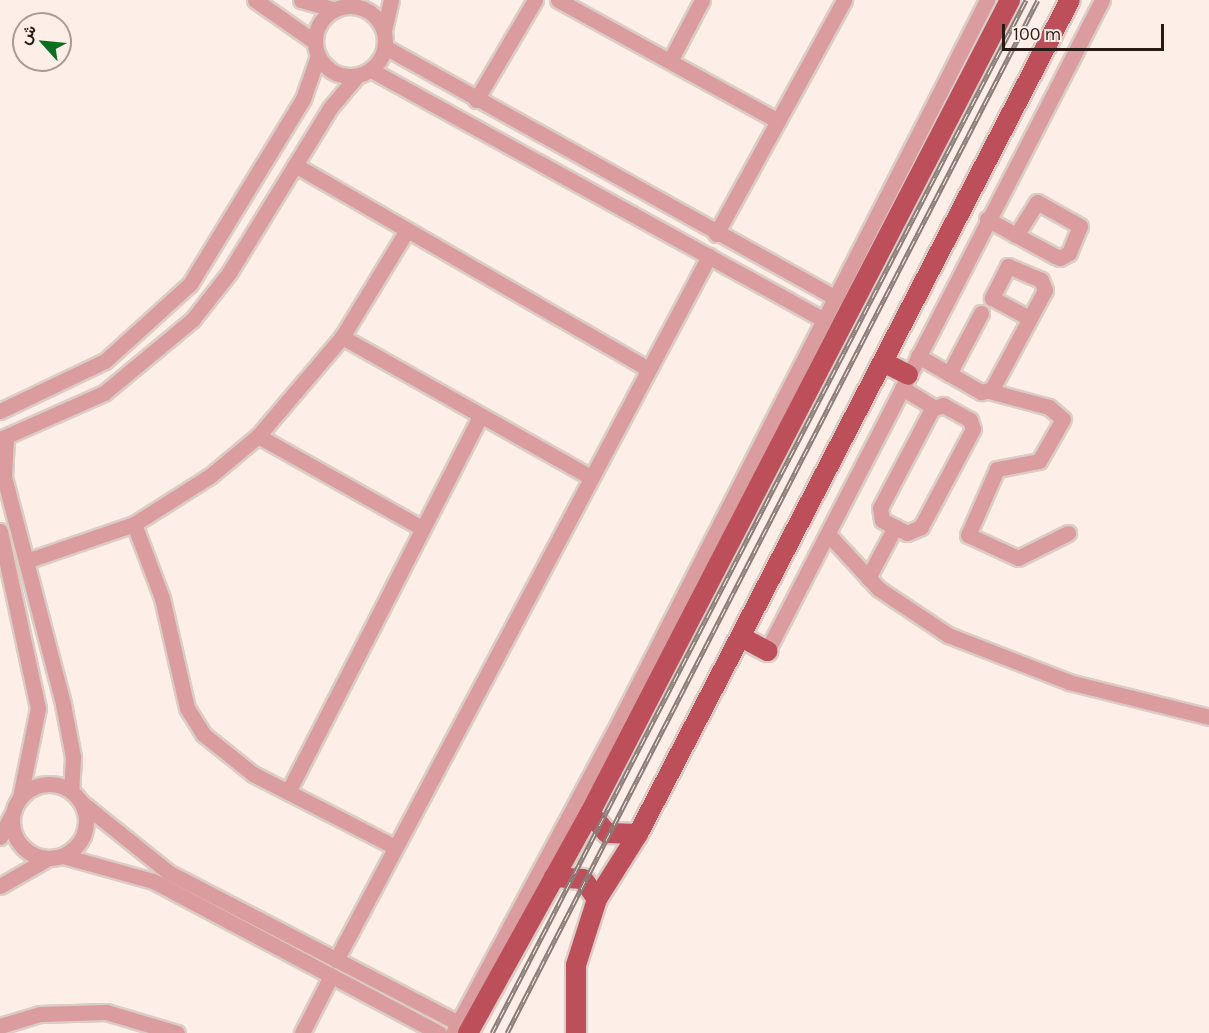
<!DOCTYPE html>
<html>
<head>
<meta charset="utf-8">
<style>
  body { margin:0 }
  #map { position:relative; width:1209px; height:1033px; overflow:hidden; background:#fdeee8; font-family:Karla,Vazirmatn,sans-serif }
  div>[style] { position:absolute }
  .roads { filter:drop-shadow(2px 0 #dbccc6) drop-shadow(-2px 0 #dbccc6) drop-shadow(0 2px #dbccc6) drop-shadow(0 -2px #dbccc6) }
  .minor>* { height:15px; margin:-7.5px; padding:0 7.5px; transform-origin:7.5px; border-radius:7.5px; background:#da9c9e }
  .minor>.ring { margin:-7.5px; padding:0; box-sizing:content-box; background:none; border:15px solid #da9c9e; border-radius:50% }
  .major>* { height:20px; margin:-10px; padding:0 10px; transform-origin:10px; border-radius:10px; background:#bc4f5a }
  .rail>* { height:5px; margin-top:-2.5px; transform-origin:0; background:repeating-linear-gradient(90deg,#fdeee8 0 9px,#8a7c77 0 18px); box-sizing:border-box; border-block:2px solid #8a7c77 }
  span { translate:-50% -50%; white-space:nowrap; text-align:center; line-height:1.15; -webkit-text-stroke:6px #fdeee8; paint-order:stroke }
  .north { position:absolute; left:12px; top:12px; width:60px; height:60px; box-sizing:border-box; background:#fdeee8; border:2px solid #a89a94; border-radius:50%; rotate:297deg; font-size:16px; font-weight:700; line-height:24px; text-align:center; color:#281b16 }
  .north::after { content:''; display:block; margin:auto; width:21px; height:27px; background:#0a701f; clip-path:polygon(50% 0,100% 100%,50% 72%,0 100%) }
  .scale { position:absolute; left:1002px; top:24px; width:162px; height:27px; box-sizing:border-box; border:3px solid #281b16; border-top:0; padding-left:8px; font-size:18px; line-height:21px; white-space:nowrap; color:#281b16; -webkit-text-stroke:4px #fdeee8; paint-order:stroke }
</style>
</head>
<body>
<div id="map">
  <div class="roads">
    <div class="minor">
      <div style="left:255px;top:0;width:73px;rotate:35deg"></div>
      <div style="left:301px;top:0;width:35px;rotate:16deg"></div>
      <div style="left:558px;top:0;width:251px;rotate:28.8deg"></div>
      <div class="ring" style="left:315px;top:6px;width:55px;height:55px"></div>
      <div style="left:384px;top:30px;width:31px;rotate:-77deg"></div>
      <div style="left:385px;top:47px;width:516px;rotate:29.1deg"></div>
      <div style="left:670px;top:61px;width:69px;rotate:-62.3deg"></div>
      <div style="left:371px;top:70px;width:517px;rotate:28.89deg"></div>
      <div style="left:476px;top:100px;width:116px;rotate:-59.5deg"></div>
      <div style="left:295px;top:165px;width:408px;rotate:30deg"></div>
      <div style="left:987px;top:219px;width:33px;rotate:29deg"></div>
      <div style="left:1016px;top:235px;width:44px;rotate:28.3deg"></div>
      <div style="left:1055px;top:256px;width:5px;rotate:22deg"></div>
      <div style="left:1060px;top:258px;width:10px;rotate:-29deg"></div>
      <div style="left:1069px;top:253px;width:29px;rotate:-68deg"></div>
      <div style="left:1080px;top:226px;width:49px;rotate:-150.8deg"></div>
      <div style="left:1037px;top:202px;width:39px;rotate:122deg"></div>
      <div style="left:716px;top:234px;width:267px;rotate:-61.3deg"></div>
      <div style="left:342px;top:337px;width:283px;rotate:29.4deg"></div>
      <div style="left:918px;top:356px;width:73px;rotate:29.7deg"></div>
      <div style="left:981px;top:392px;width:11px;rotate:-15deg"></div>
      <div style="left:992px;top:389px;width:112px;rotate:-61.8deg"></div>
      <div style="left:1045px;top:290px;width:11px;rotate:-112deg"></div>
      <div style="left:1041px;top:280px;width:36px;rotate:-157deg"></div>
      <div style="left:1008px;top:266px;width:36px;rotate:117deg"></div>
      <div style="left:992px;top:298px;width:42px;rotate:28.4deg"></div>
      <div style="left:949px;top:374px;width:69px;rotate:-62.3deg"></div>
      <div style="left:902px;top:388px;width:37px;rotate:31deg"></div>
      <div style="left:989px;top:391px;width:62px;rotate:14.9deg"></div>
      <div style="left:1049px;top:407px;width:18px;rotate:41deg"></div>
      <div style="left:1063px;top:419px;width:48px;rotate:119.7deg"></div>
      <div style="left:1039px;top:461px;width:43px;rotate:169.2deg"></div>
      <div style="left:997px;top:469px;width:72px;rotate:113.7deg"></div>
      <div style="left:968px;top:535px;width:55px;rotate:24.7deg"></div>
      <div style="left:1018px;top:558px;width:56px;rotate:-26.6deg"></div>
      <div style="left:943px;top:405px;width:31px;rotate:29deg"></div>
      <div style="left:970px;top:420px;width:9px;rotate:72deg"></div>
      <div style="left:973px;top:429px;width:111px;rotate:118deg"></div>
      <div style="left:921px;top:527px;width:15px;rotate:157deg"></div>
      <div style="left:907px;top:533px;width:28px;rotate:-153deg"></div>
      <div style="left:882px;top:520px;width:12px;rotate:-99deg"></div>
      <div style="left:880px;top:508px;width:112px;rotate:-62.3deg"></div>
      <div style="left:932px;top:409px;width:12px;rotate:-20deg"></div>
      <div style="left:0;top:411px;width:116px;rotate:-25.5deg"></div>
      <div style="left:105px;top:361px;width:115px;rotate:-42.2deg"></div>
      <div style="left:190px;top:284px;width:217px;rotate:-58.6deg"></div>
      <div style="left:303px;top:99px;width:46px;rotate:-70.8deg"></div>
      <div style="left:258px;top:436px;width:188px;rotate:29.3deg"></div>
      <div style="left:6px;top:438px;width:39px;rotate:93deg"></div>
      <div style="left:4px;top:477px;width:235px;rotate:75.4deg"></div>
      <div style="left:63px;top:704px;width:54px;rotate:79.3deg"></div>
      <div style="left:73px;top:757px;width:34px;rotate:93deg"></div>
      <div style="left:0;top:439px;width:114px;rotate:-23.9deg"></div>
      <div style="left:104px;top:393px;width:116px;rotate:-39.7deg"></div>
      <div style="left:193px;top:319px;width:58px;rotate:-52deg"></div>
      <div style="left:229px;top:273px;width:193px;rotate:-58.5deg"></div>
      <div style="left:330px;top:108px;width:40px;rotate:-50deg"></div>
      <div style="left:134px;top:524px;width:79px;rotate:69.3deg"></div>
      <div style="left:162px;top:598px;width:113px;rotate:77.2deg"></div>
      <div style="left:187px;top:708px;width:31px;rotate:58deg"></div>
      <div style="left:203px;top:734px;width:64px;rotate:38.7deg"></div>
      <div style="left:253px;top:774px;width:160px;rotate:27.2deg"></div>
      <div style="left:0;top:531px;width:181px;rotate:77.9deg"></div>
      <div style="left:38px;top:708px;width:91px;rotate:101.4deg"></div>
      <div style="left:828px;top:534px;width:75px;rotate:47.2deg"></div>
      <div style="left:879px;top:589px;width:83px;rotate:33.7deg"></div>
      <div style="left:948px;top:635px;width:130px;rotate:21.2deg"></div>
      <div style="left:1069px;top:682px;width:144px;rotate:14deg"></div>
      <div style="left:26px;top:561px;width:114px;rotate:-18.9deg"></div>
      <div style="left:134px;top:524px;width:90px;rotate:-32.3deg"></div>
      <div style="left:210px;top:476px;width:62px;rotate:-39.8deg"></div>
      <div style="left:258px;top:436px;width:130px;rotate:-49.7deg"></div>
      <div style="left:342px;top:337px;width:125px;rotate:-58.7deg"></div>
      <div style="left:868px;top:578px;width:58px;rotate:-62.1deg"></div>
      <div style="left:767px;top:651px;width:732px;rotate:-62.77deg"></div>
      <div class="ring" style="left:12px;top:784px;width:59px;height:59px"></div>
      <div style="left:288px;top:792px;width:422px;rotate:-62.9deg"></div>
      <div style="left:81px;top:802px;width:112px;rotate:38.8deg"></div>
      <div style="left:168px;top:872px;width:327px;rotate:27.5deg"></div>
      <div style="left:0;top:837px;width:26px;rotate:-62deg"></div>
      <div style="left:63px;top:856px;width:93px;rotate:15.5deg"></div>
      <div style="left:153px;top:881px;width:324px;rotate:28deg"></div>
      <div style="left:0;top:886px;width:54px;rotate:-29.9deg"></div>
      <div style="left:336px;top:960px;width:797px;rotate:-62.08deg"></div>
      <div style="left:0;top:1026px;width:42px;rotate:-16.7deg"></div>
      <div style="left:40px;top:1014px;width:66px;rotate:-1.7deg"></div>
      <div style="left:106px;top:1012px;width:74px;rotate:16.5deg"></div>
      <div style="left:302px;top:1033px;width:64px;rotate:-63deg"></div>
      <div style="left:453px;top:1033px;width:341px;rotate:-61.9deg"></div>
      <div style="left:614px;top:732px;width:822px;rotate:-63deg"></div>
    </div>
    <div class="major">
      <div style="left:883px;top:362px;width:28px;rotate:27deg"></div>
      <div style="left:741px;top:637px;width:30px;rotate:28deg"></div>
      <div style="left:590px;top:813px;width:26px;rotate:50deg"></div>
      <div style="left:607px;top:833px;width:31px;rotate:2deg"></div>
      <div style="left:554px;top:877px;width:29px;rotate:4deg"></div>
      <div style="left:583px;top:879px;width:24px;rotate:55deg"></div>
      <div style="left:468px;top:1033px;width:252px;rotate:-61deg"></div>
      <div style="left:590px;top:813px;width:915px;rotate:-62.68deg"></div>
      <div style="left:576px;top:1033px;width:68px;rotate:-90deg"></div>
      <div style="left:576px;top:965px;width:69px;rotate:-72.3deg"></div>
      <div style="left:597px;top:899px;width:77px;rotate:-57.8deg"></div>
      <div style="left:638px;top:834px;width:939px;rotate:-62.62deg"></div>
    </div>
  </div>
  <div class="rail">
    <div style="left:492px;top:1033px;width:1163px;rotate:-62.66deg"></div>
    <div style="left:507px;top:1033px;width:1161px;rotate:-62.8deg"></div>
  </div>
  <div class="north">ش</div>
  <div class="scale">100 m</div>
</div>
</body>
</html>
